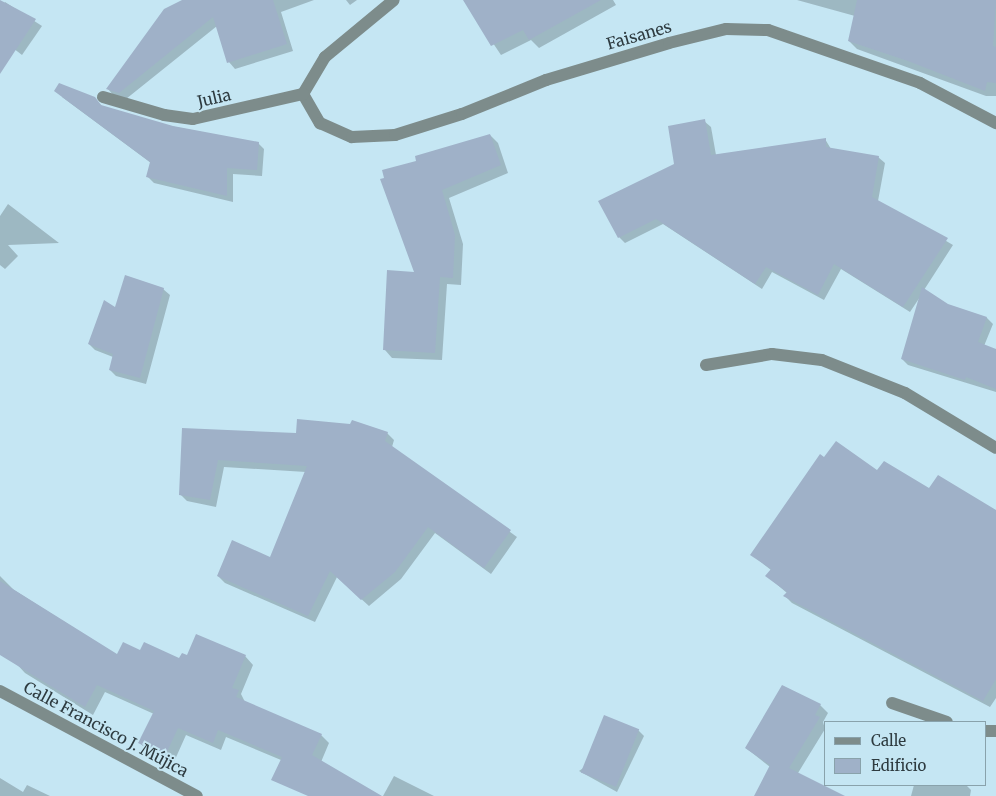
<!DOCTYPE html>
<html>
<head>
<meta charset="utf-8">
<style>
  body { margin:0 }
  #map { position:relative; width:996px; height:796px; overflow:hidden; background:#c5e6f3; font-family:Merriweather,serif }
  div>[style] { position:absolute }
  .shadow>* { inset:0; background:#0003 }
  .building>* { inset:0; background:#9fb1c8; transform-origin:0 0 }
  .minor>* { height:12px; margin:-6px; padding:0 6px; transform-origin:6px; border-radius:6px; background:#7d8c8b }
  span { translate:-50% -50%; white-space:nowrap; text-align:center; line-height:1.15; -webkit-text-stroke:4px #c5e6f3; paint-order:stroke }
  .street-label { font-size:16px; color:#2e3b40 }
  .legend { position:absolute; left:824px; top:721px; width:162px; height:65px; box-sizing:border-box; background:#c5e6f3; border:1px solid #89a2ab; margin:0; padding:6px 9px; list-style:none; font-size:15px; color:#2e3b40 }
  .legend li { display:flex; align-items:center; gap:10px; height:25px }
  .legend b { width:25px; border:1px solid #89a2ab }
</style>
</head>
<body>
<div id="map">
  <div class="shadow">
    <div style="clip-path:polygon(185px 0,314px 0,281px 12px,293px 51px,235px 69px,229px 62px,217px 26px,126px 99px,114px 96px,108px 89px)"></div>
    <div style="clip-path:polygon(346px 0,357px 0,350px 5px)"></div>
    <div style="clip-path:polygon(464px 0,613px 0,616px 5px,539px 48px,531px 40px,501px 55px)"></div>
    <div style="clip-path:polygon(797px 0,996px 0,996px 96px,986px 96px,857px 49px,849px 41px,855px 16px)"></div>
    <div style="clip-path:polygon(5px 2px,42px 26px,22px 55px,0 38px,0 12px)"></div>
    <div style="clip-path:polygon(62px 97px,94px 98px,103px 107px,165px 125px,258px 143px,264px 149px,262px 176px,233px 174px,233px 202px,154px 183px,148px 177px,151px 163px)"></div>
    <div style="clip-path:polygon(704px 121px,711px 127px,716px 155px,825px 139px,831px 149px,878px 157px,885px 163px,878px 201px,953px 245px,924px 290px,947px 305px,987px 318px,993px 324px,984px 346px,996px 351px,996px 392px,908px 365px,902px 359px,920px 297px,910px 312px,841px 269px,824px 300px,772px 272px,762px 289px,663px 224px,625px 243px,619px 237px,676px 165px)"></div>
    <div style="clip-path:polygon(490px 135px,498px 143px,508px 173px,449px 198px,463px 244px,461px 285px,447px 284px,442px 360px,392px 358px,385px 350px,416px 274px,418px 162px)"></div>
    <div style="clip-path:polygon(8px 204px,59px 243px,8px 245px,18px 256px,5px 269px,0 265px,0 216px)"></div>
    <div style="clip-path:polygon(163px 289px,170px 295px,146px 384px,116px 376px,110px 370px,113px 357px,95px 350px,89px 344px)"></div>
    <div style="clip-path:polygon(183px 429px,297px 434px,387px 433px,394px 440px,392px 447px,517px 537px,491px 574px,435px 533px,401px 579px,369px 606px,337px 577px,315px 622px,225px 583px,218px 576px,271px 558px,306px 472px,224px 467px,216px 507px,187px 501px,180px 494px)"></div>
    <div style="clip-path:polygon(824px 459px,878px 472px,996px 511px,996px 698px,990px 707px,792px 603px,785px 596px,787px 593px,767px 576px,771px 570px,752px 555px)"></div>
    <div style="clip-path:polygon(0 576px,14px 590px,118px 656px,141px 651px,180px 659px,245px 656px,253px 665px,241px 694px,245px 702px,321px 735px,329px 743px,321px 762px,380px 796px,315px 796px,281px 760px,226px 737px,221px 750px,186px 735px,173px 764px,148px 751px,140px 743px,154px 714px,105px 692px,93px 715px,25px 673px,0 646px)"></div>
    <div style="clip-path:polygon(783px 686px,820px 705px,828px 713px,823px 722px,825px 729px,798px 773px,828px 796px,755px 796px,770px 767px,746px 748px)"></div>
    <div style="clip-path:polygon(638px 730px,644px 736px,617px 792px,579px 771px)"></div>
    <div style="clip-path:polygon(394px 776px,434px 796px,383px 796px)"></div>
    <div style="clip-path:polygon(0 778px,23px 792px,27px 785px,50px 796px,0 796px)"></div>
    <div style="clip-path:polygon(914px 785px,966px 785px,971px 790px,970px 796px,911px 796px)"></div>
  </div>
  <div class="building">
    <div style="clip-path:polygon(0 0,36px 19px,0 74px)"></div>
    <div style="clip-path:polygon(182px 0,273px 0,287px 44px,227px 63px,213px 17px,119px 93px,106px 89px,164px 9px)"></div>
    <div style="clip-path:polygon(463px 0,601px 0,529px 40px,523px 30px,491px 46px)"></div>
    <div style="clip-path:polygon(857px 0,996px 0,993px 46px,996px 47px,996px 83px,987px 82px,985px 91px,908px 61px,848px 41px)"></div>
    <div style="clip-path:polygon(59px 83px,95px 97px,101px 105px,173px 126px,259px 142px,257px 170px,227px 168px,227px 196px,146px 177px,150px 162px,54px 91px)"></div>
    <div style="clip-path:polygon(705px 119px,711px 155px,826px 138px,826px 147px,879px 156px,872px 197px,948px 238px,903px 307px,834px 264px,818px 295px,766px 267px,755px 284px,656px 219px,618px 238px,598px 201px,674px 164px,668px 126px)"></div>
    <div style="clip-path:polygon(490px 134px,501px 165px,442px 190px,455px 235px,453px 278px,440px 277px,435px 353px,383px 350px,387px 270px,414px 272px,380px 179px,384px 178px,382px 170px,416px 161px,415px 156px)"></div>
    <div style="clip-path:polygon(125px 275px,164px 288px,140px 378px,109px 370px,113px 354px,88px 344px,104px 300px,115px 307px)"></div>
    <div style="clip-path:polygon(922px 287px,948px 304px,987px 317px,978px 342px,996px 349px,996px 389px,966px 377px,965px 380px,901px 359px)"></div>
    <div style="clip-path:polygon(297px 419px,350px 424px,352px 420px,388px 432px,385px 441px,511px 530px,484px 568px,428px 527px,395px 572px,361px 600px,330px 571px,308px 616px,217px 576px,232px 540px,270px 557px,307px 466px,218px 460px,210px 500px,179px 495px,182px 428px,296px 433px)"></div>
    <div style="clip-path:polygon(836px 441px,877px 470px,884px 461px,929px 488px,938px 475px,996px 510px,996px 679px,983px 701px,783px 596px,787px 592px,765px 576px,771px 569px,750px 555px,820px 454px,824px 457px)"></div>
    <div style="clip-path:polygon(0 581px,117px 654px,123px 642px,140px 650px,144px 642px,179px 658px,182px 653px,187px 655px,196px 634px,246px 655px,232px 688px,239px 690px,236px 697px,322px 734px,312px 755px,382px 796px,308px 796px,271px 780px,282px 757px,218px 730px,213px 743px,178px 728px,165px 756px,138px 743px,154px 711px,97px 685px,85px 707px,0 655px)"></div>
    <div style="clip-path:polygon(782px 685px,821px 704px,815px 715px,820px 717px,789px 768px,845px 796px,754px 796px,770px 765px,745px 748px)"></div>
    <div style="left:604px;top:715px;width:38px;height:62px;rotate:22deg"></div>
  </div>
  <div class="minor">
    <div style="left:303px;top:94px;width:34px;rotate:60deg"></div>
    <div style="left:320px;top:123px;width:35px;rotate:24deg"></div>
    <div style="left:352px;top:137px;width:43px;rotate:-2.7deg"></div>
    <div style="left:395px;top:135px;width:70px;rotate:-17.4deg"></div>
    <div style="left:462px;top:114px;width:91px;rotate:-22deg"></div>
    <div style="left:546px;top:80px;width:128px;rotate:-16.7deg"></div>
    <div style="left:669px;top:43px;width:59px;rotate:-13.8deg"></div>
    <div style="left:726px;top:29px;width:42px;rotate:1.4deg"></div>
    <div style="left:768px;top:30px;width:161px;rotate:19.2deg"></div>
    <div style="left:920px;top:83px;width:86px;rotate:27.8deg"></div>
    <div style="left:303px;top:94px;width:43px;rotate:-59.3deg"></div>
    <div style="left:325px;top:57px;width:89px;rotate:-39.6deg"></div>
    <div style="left:103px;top:97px;width:64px;rotate:16.4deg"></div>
    <div style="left:164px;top:115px;width:29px;rotate:8deg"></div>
    <div style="left:193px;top:119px;width:113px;rotate:-12.8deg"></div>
    <div style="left:706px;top:365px;width:67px;rotate:-9.5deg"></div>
    <div style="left:772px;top:354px;width:50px;rotate:6.8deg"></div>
    <div style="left:822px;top:360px;width:89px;rotate:21.7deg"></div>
    <div style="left:905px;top:393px;width:106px;rotate:31.1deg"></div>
    <div style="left:0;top:691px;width:223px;rotate:28.1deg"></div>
    <div style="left:892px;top:703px;width:58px;rotate:19.1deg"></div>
    <div style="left:985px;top:731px;width:11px"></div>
  </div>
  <div class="street-label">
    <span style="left:639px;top:35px;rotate:-16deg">Faisanes</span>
    <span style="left:214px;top:98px;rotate:-13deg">Julia</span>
    <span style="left:106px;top:729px;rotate:28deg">Calle Francisco J. Mújica</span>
  </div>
  <ul class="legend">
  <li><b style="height:6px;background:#7d8c8b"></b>Calle</li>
  <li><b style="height:14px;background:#9fb1c8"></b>Edificio</li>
  </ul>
</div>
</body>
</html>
